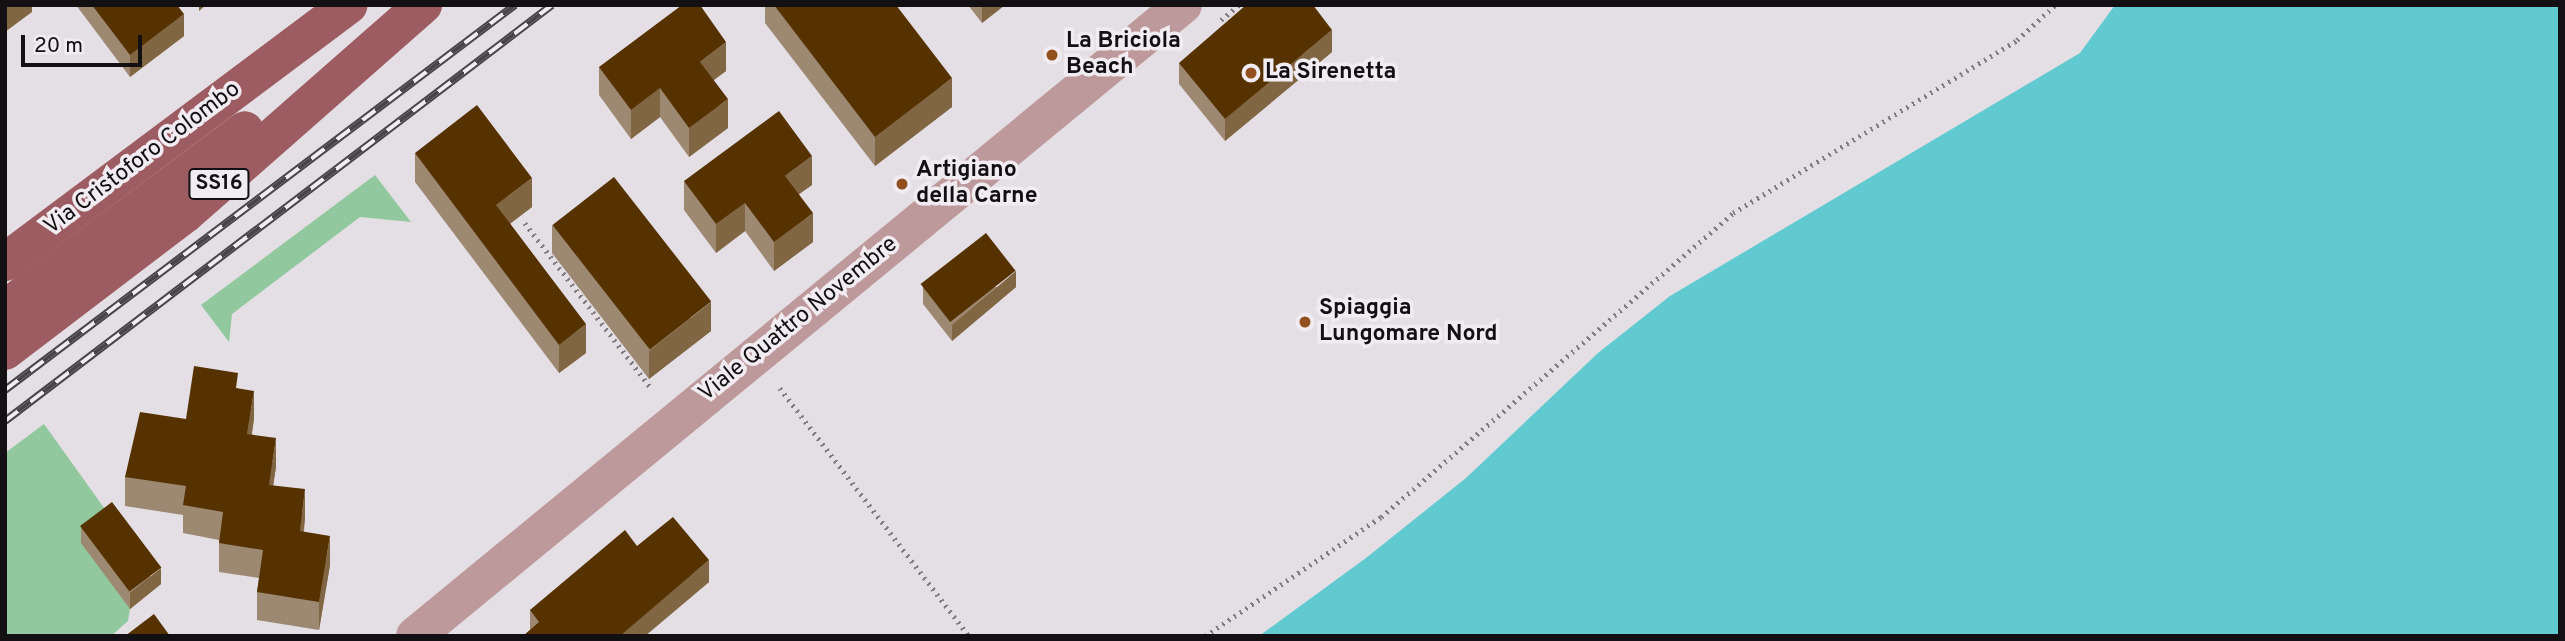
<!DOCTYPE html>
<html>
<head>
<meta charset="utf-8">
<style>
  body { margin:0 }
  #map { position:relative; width:2565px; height:641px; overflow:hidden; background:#e4dfe4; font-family:Overpass,sans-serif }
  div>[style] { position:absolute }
  .green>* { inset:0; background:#91c89d }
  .water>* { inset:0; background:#60cad0 }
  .path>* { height:4.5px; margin-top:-2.25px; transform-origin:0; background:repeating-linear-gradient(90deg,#807c80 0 2px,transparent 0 7px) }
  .minor>* { height:38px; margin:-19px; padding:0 19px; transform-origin:19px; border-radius:19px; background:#be999b }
  .major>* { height:38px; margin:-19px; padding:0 19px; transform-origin:19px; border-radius:19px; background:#9c5c61 }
  .rail>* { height:8px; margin-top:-4px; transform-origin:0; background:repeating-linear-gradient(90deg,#f1ecf1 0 16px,#484548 0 32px); box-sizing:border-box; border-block:2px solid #484548 }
  .wall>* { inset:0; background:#9d8872 }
  .shaded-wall>* { inset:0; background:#816644 }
  .building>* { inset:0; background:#563200; transform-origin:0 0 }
  .dots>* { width:19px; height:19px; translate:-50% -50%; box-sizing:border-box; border:4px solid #f1ecf1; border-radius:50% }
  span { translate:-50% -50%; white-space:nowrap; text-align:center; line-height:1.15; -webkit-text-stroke:7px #f1ecf1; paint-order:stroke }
  .shield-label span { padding:2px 5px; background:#f1ecf1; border:2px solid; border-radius:5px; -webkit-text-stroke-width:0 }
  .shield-label { font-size:21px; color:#121012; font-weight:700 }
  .poi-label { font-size:23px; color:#121012; font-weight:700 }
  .left { translate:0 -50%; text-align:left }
  .street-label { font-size:23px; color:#121012 }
  .frame { position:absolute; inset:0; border:7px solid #121012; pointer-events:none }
  .scale { position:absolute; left:21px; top:35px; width:121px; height:32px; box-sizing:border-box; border:4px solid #121012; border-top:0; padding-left:9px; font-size:21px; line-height:24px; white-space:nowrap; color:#121012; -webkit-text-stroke:5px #f1ecf1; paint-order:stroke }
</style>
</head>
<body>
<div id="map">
  <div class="green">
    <div style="clip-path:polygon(375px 175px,411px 222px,360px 217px,232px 314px,229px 342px,201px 305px)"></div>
    <div style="clip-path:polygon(44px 424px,112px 519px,130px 609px,128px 621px,111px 636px,5px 636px,5px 453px)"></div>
  </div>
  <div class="water">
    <div style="clip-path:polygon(2115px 5px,2560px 5px,2560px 636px,1259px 636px,1366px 558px,1466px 478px,1598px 353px,1670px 296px,2080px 53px)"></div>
  </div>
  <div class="path">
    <div style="left:1221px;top:20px;width:23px;rotate:-40deg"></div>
    <div style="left:525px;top:223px;width:209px;rotate:52.6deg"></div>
    <div style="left:780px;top:388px;width:312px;rotate:52.7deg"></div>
    <div style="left:1205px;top:636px;width:212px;rotate:-34.1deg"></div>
    <div style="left:1381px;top:517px;width:465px;rotate:-40.8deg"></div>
    <div style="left:1733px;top:213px;width:333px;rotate:-31.3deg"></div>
    <div style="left:2017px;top:40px;width:52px;rotate:-42.6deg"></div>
  </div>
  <div class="minor">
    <div style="left:415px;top:636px;width:994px;rotate:-39.41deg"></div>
  </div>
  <div class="major">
    <div style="left:5px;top:262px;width:429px;rotate:-36.8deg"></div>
    <div style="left:5px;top:309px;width:299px;rotate:-36.7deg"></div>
    <div style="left:5px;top:351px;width:226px;rotate:-37.3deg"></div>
    <div style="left:185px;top:214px;width:317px;rotate:-41.3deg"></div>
  </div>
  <div class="rail">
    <div style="left:5px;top:390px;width:639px;rotate:-37.05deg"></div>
    <div style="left:5px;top:421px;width:687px;rotate:-37.25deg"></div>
  </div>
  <div class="wall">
    <div style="clip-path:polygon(76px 5px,177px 5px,184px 36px,130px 77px)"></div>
    <div style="clip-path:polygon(765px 5px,896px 5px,952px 107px,875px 166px,765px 23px)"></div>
    <div style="clip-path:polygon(968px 5px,1005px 5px,982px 23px)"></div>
    <div style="clip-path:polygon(1332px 52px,1225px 141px,1179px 84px,1179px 63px)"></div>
    <div style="clip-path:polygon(599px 67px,726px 71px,714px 80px,728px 128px,689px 157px,660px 117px,631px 139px,599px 95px)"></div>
    <div style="clip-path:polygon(415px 153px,532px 207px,510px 224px,586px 353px,559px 373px,415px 182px)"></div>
    <div style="clip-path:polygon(684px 181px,812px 185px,799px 194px,813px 242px,774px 271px,745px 231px,716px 253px,684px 210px)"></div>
    <div style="clip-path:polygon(552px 225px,711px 331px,649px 379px,552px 253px)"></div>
    <div style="clip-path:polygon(923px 287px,1016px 287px,952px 341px,923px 304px)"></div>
    <div style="clip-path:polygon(238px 388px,254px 419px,252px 434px,276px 467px,273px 485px,305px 518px,304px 532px,330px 565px,319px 630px,257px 620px,257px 592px,259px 578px,219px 572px,219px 540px,183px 533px,183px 515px,125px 506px,125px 477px,186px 419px)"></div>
    <div style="clip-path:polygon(81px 527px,161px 584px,130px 609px,81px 543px)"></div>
    <div style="clip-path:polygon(637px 546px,709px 582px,645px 636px,523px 636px,530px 630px,530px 610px)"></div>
  </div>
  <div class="shaded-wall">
    <div style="clip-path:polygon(5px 5px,32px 5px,32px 12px,5px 32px)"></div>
    <div style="clip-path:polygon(199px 5px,206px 5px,199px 11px)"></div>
    <div style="clip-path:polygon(982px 5px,1005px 5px,982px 23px)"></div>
    <div style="clip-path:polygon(184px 14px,184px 36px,130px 77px,130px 55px)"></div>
    <div style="clip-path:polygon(1332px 30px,1332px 52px,1225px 141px,1225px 119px)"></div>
    <div style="clip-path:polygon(726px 42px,726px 71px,700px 90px,700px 62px)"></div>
    <div style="clip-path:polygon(952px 78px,952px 107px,875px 166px,875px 137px)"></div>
    <div style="clip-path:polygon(660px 88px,660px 117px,631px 139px,631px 110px)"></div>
    <div style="clip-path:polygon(728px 99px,728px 128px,689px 157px,689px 128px)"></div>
    <div style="clip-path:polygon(812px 156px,812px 185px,785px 204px,785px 176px)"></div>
    <div style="clip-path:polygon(532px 178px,532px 207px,496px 234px,496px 205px)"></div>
    <div style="clip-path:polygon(745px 203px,745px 231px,716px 253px,716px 224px)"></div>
    <div style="clip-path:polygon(813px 213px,813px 242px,774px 271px,774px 242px)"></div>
    <div style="clip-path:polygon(1016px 271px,1016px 287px,952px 341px,952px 325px)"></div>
    <div style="clip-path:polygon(711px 302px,711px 331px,649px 379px,649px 351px)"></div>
    <div style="clip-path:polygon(586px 324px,586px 353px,559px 373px,559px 345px)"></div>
    <div style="clip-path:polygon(254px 391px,254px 419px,247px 462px,247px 434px)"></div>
    <div style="clip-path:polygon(276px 438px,276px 467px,269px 513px,269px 485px)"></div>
    <div style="clip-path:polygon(305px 489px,305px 518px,300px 560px,300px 531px)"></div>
    <div style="clip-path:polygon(330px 536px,330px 565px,319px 630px,319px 602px)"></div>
    <div style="clip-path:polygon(709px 560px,709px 582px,645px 636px,620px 636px)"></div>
    <div style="clip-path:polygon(161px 568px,161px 584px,130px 609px,130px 593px)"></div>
  </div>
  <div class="building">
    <div style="clip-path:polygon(92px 5px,177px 5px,184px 14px,130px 55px)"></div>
    <div style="clip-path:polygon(682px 5px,700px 5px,726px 42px,700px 62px,728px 99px,689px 128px,660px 88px,631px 110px,599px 67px)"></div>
    <div style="clip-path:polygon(774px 5px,896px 5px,952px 78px,875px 137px)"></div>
    <div style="clip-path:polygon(1246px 5px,1313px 5px,1332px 30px,1225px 119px,1179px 63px)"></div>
    <div style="clip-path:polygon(477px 105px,532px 178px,496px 205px,586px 324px,559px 345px,415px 153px)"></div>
    <div style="clip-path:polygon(779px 111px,812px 156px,785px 176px,813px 213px,774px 242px,745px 203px,716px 224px,684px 181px)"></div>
    <div style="left:614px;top:177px;width:158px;height:78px;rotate:52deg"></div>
    <div style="left:986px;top:233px;width:48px;height:83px;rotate:52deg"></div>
    <div style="clip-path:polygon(194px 366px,238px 373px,236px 388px,254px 391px,247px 434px,276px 438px,269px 485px,305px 489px,300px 531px,330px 536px,319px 602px,257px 592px,263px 550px,219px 543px,223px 512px,183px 505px,186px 486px,125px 477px,140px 412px,186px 419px)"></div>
    <div style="left:112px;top:502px;width:82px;height:40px;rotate:53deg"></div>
    <div style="clip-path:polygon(673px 517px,709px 560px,620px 636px,523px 636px,539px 622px,530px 610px,625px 530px,637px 546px)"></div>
    <div style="clip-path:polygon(154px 614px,170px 636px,125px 636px)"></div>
  </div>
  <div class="dots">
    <div style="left:1052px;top:55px;background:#92501e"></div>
    <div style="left:1251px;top:73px;background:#92501e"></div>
    <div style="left:902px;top:184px;background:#92501e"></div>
    <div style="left:1305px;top:322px;background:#92501e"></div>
  </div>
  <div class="shield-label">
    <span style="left:219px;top:184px">SS16</span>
  </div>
  <div class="poi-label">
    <span class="left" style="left:1066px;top:55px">La Briciola<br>Beach</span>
    <span class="left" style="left:1265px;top:73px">La Sirenetta</span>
    <span class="left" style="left:916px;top:184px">Artigiano<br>della Carne</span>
    <span class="left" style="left:1319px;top:322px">Spiaggia<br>Lungomare Nord</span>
  </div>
  <div class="street-label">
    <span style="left:143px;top:159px;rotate:-37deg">Via Cristoforo Colombo</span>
    <span style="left:799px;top:320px;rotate:-39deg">Viale Quattro Novembre</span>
  </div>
  <div class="frame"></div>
  <div class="scale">20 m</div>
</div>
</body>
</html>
